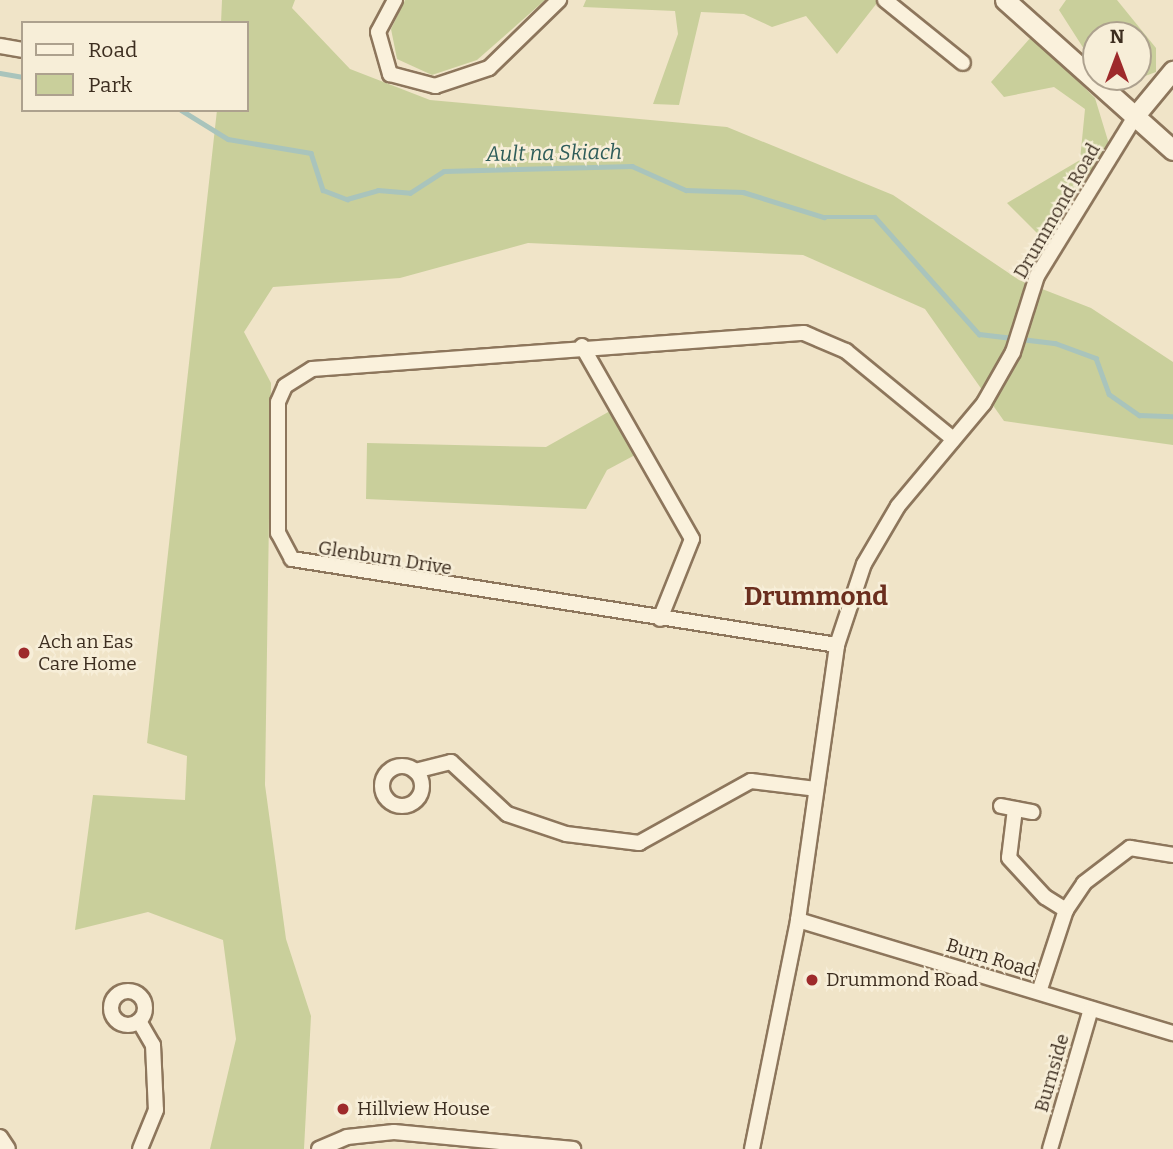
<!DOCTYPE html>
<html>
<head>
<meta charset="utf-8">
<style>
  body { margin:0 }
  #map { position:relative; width:1173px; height:1149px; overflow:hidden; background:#f0e4c8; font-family:Bitter,serif }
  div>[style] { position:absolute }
  .green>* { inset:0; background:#c9cf9b }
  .stream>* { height:4.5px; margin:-2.25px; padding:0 2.25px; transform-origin:2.25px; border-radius:2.25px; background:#a9c4bc }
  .roads { filter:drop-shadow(2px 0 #8d765c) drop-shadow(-2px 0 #8d765c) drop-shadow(0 2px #8d765c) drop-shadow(0 -2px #8d765c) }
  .minor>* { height:14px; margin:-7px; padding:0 7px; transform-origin:7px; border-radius:7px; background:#faf1dc }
  .minor>.ring { margin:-7px; padding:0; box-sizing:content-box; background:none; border:14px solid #faf1dc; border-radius:50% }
  .tertiary>* { height:18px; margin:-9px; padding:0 9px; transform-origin:9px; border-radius:9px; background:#faf1dc }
  .secondary>* { height:19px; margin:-9.5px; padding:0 9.5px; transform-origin:9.5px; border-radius:9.5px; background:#faf1dc }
  .dots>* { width:19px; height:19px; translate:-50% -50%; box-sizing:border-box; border:4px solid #f7eed8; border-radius:50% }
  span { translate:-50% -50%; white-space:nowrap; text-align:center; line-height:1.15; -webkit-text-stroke:5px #f7eed8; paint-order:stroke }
  .street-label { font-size:19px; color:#3d2e20 }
  .poi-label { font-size:19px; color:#3d2e20 }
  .left { translate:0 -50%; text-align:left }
  .water-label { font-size:21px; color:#2f5d5a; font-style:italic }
  .district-label { font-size:26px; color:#6b2e1e; font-weight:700 }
  .legend { position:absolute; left:21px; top:21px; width:228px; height:91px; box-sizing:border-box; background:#f7eed8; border:2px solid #ada18e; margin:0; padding:9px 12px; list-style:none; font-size:21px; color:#3d2e20 }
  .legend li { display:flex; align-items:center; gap:14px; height:35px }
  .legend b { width:35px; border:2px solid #ada18e }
  .north { position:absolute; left:1082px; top:21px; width:70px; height:70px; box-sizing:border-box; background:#f7eed8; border:2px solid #ada18e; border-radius:50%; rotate:0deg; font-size:19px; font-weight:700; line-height:28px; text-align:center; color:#3d2e20 }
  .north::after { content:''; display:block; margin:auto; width:24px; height:32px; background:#9e2a2b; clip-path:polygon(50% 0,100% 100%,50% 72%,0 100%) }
</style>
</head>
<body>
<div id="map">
  <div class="green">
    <div style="clip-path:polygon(222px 0,295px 0,292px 8px,350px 69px,430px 100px,727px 127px,893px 195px,1019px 280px,1091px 308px,1173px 362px,1173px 445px,1004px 421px,925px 309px,803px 255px,528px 243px,400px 278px,273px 287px,244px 332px,271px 383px,265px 785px,286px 939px,311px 1016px,304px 1149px,210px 1149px,236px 1039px,223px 940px,148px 912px,75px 930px,93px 795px,185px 800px,187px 756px,147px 743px,217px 110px,247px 110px,247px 23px,221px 23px)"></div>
    <div style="clip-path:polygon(405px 0,545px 0,477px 60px,432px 75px,397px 59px,391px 29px)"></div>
    <div style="clip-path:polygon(586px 0,876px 0,877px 3px,837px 54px,806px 16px,772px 27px,744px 14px,701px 12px,679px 105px,653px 104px,678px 34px,675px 11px,583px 7px)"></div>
    <div style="clip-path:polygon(1066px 0,1117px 0,1156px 48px,1156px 72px,1129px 82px,1120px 77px,1138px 77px,1138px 35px,1096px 35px,1096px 63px,1091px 60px,1059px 10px)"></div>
    <div style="clip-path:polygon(1032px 36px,1095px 98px,1109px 144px,1046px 242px,1007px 203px,1080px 160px,1085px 109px,1054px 87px,1004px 97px,991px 82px)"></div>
    <div style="clip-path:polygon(610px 411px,635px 455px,607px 470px,586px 509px,366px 499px,367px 443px,546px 447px)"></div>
  </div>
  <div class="stream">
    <div style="left:0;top:73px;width:23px;rotate:10deg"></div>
    <div style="left:181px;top:110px;width:55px;rotate:31.7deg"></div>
    <div style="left:228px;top:139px;width:84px;rotate:9.6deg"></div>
    <div style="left:311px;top:153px;width:39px;rotate:72deg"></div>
    <div style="left:323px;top:190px;width:26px;rotate:21deg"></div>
    <div style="left:347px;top:199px;width:32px;rotate:-16deg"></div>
    <div style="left:378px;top:190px;width:32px;rotate:5deg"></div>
    <div style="left:410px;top:193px;width:40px;rotate:-32.9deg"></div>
    <div style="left:444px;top:171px;width:188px;rotate:-1.5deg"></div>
    <div style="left:632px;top:166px;width:59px;rotate:24deg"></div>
    <div style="left:686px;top:190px;width:57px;rotate:2deg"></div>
    <div style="left:743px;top:192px;width:85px;rotate:17.2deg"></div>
    <div style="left:824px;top:217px;width:51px"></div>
    <div style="left:875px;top:217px;width:157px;rotate:48.4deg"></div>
    <div style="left:979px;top:334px;width:77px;rotate:6.8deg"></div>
    <div style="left:1055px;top:343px;width:44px;rotate:20.1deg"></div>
    <div style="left:1096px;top:358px;width:38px;rotate:70deg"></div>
    <div style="left:1109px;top:394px;width:37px;rotate:35deg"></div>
    <div style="left:1139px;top:415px;width:34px;rotate:2deg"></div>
  </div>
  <div class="roads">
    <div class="minor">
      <div style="left:395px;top:0;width:36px;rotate:118deg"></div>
      <div style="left:378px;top:32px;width:44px;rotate:74.1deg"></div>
      <div style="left:390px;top:74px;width:47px;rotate:14.9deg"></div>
      <div style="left:435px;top:86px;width:57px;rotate:-18.4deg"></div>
      <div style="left:489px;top:68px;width:98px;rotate:-44.2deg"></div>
      <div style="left:885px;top:0;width:100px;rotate:38.9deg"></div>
      <div style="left:0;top:46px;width:23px;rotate:10deg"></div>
      <div style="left:582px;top:346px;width:222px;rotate:60.3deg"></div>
      <div style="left:692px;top:539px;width:86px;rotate:111.8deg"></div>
      <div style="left:837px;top:645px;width:552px;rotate:-171.03deg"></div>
      <div style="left:292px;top:559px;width:30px;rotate:-118deg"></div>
      <div style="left:278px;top:533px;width:131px;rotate:-90deg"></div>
      <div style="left:278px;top:402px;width:17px;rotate:-66deg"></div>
      <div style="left:285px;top:386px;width:32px;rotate:-32deg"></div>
      <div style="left:312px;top:369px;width:493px;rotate:-4.2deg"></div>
      <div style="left:804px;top:333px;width:46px;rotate:23.2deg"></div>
      <div style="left:846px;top:351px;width:139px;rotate:39.4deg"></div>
      <div class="ring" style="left:382px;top:766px;width:26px;height:26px"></div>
      <div style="left:415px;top:771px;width:37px;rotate:-14deg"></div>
      <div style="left:451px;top:762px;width:76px;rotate:42.9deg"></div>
      <div style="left:507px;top:814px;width:62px;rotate:18.7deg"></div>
      <div style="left:566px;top:834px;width:74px;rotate:7deg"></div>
      <div style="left:639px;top:843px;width:128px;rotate:-29deg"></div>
      <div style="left:751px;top:781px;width:65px;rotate:7deg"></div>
      <div style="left:1001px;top:806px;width:32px;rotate:11deg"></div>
      <div style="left:1015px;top:809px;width:49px;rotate:97deg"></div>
      <div style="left:1009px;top:858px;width:53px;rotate:47.3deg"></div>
      <div style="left:1045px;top:897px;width:25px;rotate:32deg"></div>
      <div style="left:798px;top:920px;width:392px;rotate:16.8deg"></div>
      <div class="ring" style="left:111px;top:991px;width:20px;height:20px"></div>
      <div style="left:1039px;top:992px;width:86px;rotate:-71.8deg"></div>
      <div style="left:1066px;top:910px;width:32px;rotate:-56deg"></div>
      <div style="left:1084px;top:883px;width:58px;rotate:-37.3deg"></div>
      <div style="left:1130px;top:848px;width:44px;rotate:9.2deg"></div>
      <div style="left:139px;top:1021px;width:28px;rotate:60deg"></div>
      <div style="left:153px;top:1045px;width:65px;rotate:87.4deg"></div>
      <div style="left:156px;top:1110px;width:42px;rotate:112.3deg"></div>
      <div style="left:0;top:1137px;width:14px;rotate:56deg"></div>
      <div style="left:319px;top:1149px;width:30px;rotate:-23deg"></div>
      <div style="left:347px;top:1137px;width:47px;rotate:-6.1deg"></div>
      <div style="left:394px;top:1132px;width:180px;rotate:5.4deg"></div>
      <div style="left:752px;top:1149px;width:234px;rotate:-78.6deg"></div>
      <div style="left:798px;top:920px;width:278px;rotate:-81.9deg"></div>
      <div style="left:837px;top:645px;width:85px;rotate:-71.6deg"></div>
      <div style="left:864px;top:564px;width:67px;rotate:-59.6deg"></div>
      <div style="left:898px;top:506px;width:134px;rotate:-50.1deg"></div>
      <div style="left:984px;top:403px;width:59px;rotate:-60.4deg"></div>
      <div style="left:1013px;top:352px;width:80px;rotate:-72.5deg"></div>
      <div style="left:1037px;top:276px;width:187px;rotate:-58.4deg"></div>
      <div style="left:1050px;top:1149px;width:146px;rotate:-73.7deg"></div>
    </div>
    <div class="tertiary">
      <div style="left:1135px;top:117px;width:60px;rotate:-50.4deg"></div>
    </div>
    <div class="secondary">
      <div style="left:1005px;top:0;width:225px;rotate:41.8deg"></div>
    </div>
  </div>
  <div class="dots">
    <div style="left:24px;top:653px;background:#9e2a2b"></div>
    <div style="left:812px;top:980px;background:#9e2a2b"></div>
    <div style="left:343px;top:1109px;background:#9e2a2b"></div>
  </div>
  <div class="street-label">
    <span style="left:1057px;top:211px;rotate:-60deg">Drummond Road</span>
    <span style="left:385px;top:558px;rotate:9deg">Glenburn Drive</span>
    <span style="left:991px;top:958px;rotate:17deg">Burn Road</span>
    <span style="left:1052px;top:1073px;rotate:-74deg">Burnside</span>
  </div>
  <div class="poi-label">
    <span class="left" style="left:38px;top:653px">Ach an Eas<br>Care Home</span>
    <span class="left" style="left:826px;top:980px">Drummond Road</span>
    <span class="left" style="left:357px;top:1109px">Hillview House</span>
  </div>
  <div class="water-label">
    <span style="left:554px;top:153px;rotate:-1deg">Ault na Skiach</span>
  </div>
  <div class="district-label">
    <span style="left:816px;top:597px">Drummond</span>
  </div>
  <ul class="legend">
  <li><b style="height:9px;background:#faf1dc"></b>Road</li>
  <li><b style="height:19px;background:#c9cf9b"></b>Park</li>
  </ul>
  <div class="north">N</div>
</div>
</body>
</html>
